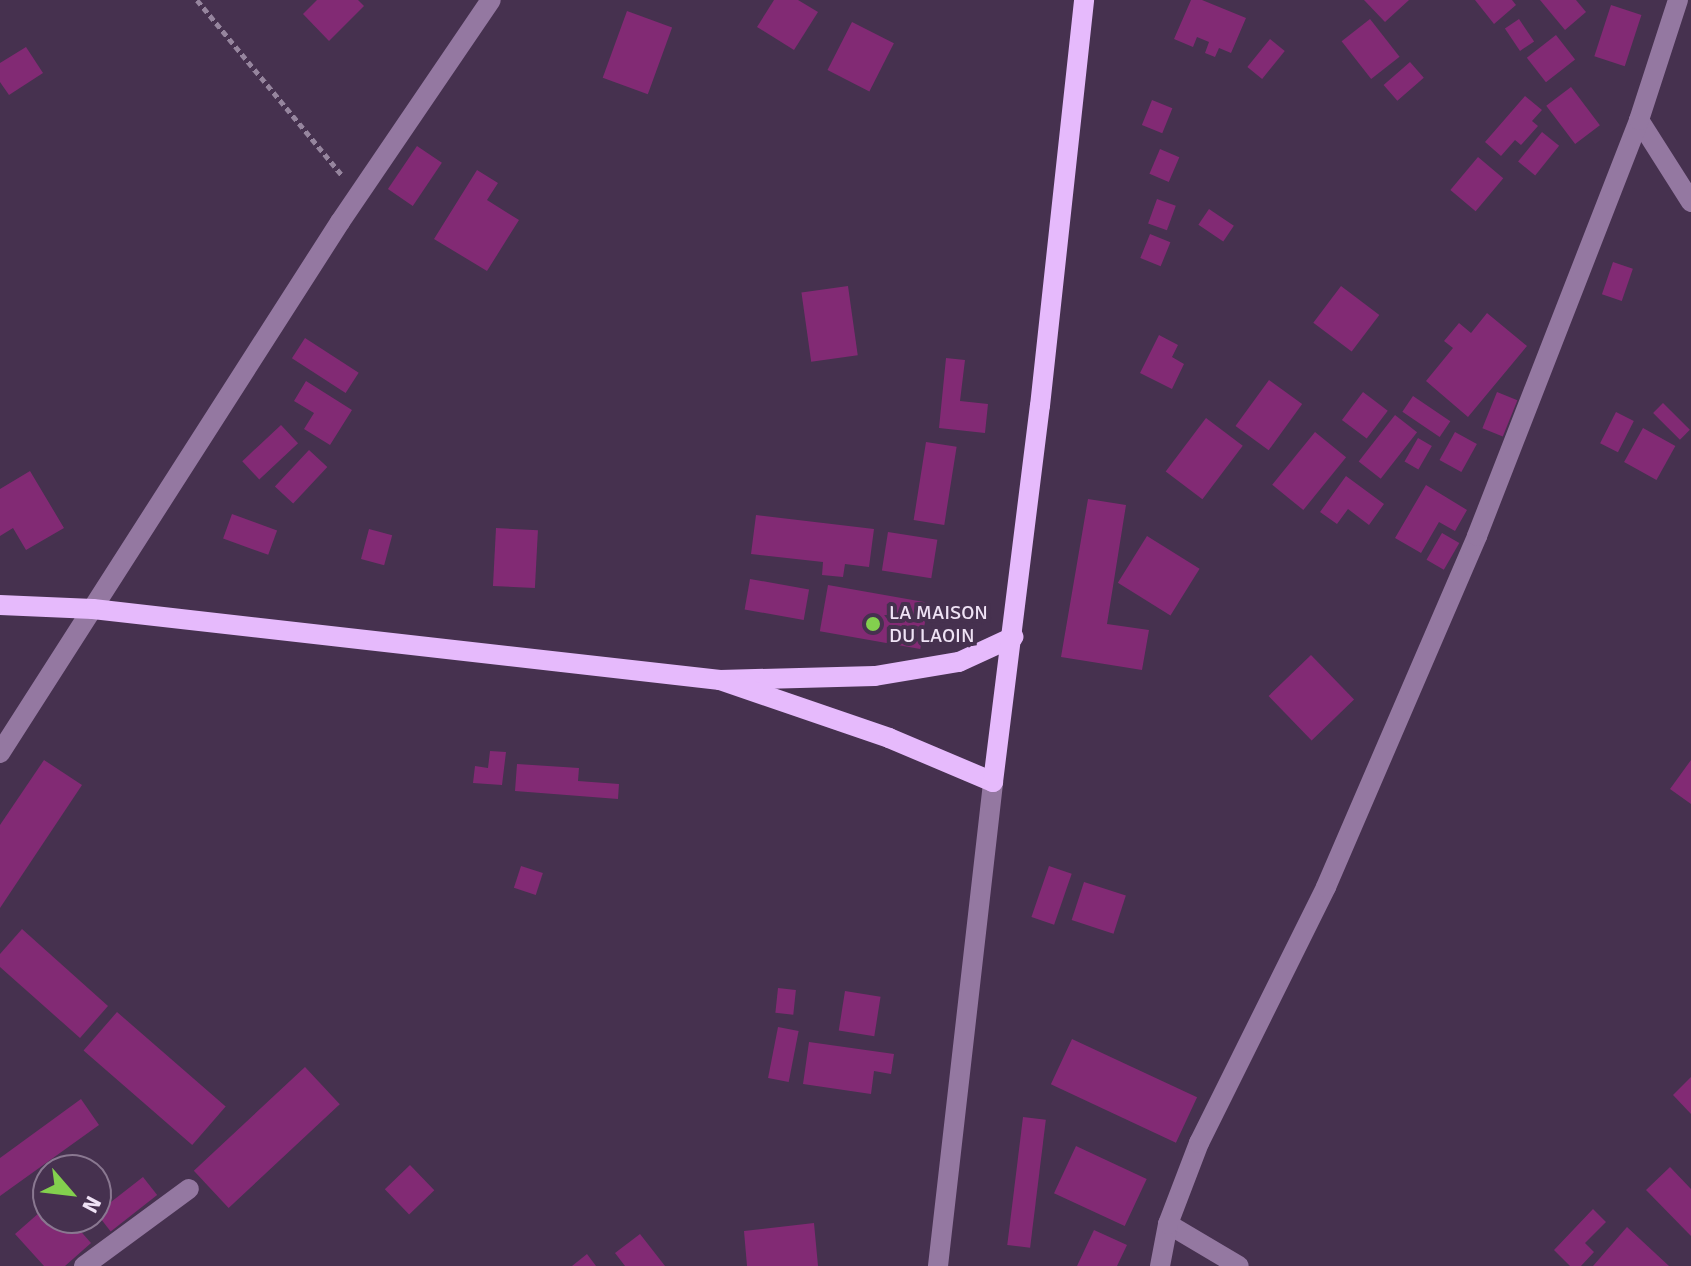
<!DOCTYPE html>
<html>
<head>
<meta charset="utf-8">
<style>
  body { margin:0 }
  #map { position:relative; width:1691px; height:1266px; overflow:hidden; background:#46314f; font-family:Signika,sans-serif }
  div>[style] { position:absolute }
  .building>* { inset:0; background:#822a74; transform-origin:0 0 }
  .path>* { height:5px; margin-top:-2.5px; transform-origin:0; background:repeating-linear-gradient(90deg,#96859e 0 6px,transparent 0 10px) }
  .minor>* { height:20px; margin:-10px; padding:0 10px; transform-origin:10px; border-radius:10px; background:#9478a1 }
  .major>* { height:20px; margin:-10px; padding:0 10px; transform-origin:10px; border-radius:10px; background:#e6bafc }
  .dots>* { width:22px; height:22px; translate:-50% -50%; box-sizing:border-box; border:4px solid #46314f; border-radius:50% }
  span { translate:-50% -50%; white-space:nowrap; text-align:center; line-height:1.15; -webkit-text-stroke:8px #46314f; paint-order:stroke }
  .poi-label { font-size:20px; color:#efe2f5 }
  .left { translate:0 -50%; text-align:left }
  .north { position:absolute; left:32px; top:1154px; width:80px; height:80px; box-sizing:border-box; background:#46314f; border:2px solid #8a7891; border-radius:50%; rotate:118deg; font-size:22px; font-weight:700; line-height:32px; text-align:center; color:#efe2f5 }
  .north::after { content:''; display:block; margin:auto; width:28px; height:36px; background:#83d04e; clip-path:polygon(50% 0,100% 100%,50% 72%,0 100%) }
</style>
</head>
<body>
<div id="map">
  <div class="building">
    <div style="clip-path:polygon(317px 0,358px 0,364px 6px,329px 41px,303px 14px)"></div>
    <div style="clip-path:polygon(774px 0,798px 0,818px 12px,794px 50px,757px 27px)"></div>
    <div style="clip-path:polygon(1191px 0,1202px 0,1246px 18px,1231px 53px,1219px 48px,1215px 57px,1205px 53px,1209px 42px,1197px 37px,1193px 47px,1174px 39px)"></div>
    <div style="clip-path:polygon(1364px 0,1409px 0,1385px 22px)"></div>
    <div style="clip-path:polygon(1475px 0,1512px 0,1516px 5px,1494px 24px)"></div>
    <div style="clip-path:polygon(1540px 0,1576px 0,1586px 12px,1565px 30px)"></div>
    <div style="left:1611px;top:5px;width:32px;height:54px;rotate:18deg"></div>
    <div style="left:627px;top:11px;width:48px;height:71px;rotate:20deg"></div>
    <div style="left:1370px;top:19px;width:48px;height:36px;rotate:52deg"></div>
    <div style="left:1519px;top:19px;width:27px;height:17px;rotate:56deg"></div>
    <div style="left:852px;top:22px;width:47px;height:54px;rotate:27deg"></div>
    <div style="left:1556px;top:35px;width:31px;height:37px;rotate:52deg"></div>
    <div style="left:1270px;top:39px;width:19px;height:36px;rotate:39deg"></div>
    <div style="clip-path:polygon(26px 47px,43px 73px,9px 95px,0 82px,0 63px)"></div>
    <div style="left:1410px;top:62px;width:21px;height:35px;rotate:49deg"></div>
    <div style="left:1571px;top:87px;width:48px;height:31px;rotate:53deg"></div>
    <div style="clip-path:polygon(1525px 96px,1542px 110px,1532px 121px,1538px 126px,1521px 145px,1515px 140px,1501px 156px,1485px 142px)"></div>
    <div style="left:1152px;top:100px;width:22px;height:27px;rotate:22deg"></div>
    <div style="left:1542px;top:132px;width:22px;height:38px;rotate:39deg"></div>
    <div style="left:417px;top:146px;width:30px;height:52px;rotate:34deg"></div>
    <div style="left:1160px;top:149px;width:21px;height:27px;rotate:23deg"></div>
    <div style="left:1478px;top:157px;width:33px;height:43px;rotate:40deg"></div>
    <div style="clip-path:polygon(477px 170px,498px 183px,487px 200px,519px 220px,487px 271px,434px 239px)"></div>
    <div style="left:1157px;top:199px;width:20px;height:26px;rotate:20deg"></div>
    <div style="left:1209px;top:209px;width:30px;height:19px;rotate:34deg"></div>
    <div style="left:1150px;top:234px;width:22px;height:26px;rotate:22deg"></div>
    <div style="left:1613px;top:262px;width:21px;height:34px;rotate:19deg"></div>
    <div style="left:848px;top:286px;width:70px;height:47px;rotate:82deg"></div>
    <div style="left:1341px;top:286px;width:48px;height:46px;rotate:37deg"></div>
    <div style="clip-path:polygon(1487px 313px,1527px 346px,1468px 417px,1426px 381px,1453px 348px,1444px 341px,1459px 323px,1471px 333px)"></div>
    <div style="clip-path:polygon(1159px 335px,1178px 345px,1172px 357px,1184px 364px,1172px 389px,1140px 373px)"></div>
    <div style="left:305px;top:338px;width:64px;height:24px;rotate:33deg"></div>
    <div style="clip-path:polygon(946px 358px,965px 360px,960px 401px,988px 404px,985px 433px,939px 428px)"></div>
    <div style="left:1269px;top:380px;width:41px;height:57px;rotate:36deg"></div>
    <div style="clip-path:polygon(306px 381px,352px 410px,330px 445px,304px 429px,314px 413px,294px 401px)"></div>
    <div style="left:1363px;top:392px;width:31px;height:35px;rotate:37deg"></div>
    <div style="left:1497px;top:392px;width:22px;height:39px;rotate:22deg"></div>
    <div style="left:1413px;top:396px;width:45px;height:19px;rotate:34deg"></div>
    <div style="left:1663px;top:403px;width:38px;height:14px;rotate:45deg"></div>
    <div style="left:1616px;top:412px;width:20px;height:35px;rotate:27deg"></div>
    <div style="left:1395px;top:415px;width:28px;height:59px;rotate:38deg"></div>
    <div style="left:1206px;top:418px;width:46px;height:67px;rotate:37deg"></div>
    <div style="left:281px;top:425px;width:25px;height:53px;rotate:47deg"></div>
    <div style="left:1643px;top:428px;width:37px;height:39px;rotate:29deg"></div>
    <div style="left:1315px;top:432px;width:40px;height:68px;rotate:39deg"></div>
    <div style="left:1455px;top:432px;width:25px;height:32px;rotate:29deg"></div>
    <div style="left:1418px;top:438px;width:16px;height:27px;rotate:30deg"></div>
    <div style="left:926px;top:442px;width:31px;height:79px;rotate:9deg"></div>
    <div style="left:309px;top:450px;width:25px;height:50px;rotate:43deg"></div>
    <div style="clip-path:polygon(30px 471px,64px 528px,26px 550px,13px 528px,0 536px,0 489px)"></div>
    <div style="clip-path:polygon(1346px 476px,1384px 504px,1369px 525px,1348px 509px,1337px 524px,1320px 512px)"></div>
    <div style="clip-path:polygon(1426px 485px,1467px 510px,1455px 531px,1439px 522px,1421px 553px,1395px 538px)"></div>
    <div style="clip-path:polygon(1088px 499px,1126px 505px,1107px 624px,1149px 630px,1142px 670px,1061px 657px)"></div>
    <div style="left:232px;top:514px;width:48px;height:26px;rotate:20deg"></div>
    <div style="clip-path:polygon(756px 515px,874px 529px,869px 567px,845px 564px,843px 577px,822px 575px,823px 562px,751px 554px)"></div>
    <div style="left:496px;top:528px;width:42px;height:58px;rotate:3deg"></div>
    <div style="left:369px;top:529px;width:24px;height:31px;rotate:15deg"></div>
    <div style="left:888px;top:532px;width:50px;height:39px;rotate:9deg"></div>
    <div style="left:1442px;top:533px;width:20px;height:31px;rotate:30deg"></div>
    <div style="left:1147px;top:536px;width:62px;height:55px;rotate:32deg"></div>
    <div style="left:750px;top:579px;width:60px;height:31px;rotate:10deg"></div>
    <div style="left:828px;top:585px;width:102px;height:47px;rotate:10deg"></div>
    <div style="left:1311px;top:655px;width:62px;height:59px;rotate:46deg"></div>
    <div style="clip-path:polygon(490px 751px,506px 752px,502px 785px,473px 783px,475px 766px,488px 768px)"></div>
    <div style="clip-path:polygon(44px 760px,82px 785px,0 908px,0 825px)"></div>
    <div style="clip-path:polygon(1691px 760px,1691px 804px,1670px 789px)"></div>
    <div style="clip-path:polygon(517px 764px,579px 768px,578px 781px,619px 784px,618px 799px,515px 791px)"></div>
    <div style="left:521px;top:866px;width:23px;height:23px;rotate:18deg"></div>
    <div style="left:1049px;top:866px;width:24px;height:54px;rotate:19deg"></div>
    <div style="left:1084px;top:882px;width:44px;height:40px;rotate:18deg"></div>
    <div style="clip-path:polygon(22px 929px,108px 1006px,80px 1038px,0 967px,0 954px)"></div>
    <div style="left:778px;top:988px;width:18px;height:25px;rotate:6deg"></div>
    <div style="left:845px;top:991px;width:36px;height:40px;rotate:9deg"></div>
    <div style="left:117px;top:1012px;width:144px;height:51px;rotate:41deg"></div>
    <div style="left:778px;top:1027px;width:21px;height:52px;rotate:11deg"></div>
    <div style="left:1072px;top:1039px;width:138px;height:50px;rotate:25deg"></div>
    <div style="clip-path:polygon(809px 1042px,894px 1054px,891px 1074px,874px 1071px,871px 1094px,803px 1084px)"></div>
    <div style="left:305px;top:1067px;width:51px;height:152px;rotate:47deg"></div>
    <div style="clip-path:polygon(1691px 1077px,1691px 1114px,1673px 1095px)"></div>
    <div style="clip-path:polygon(81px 1099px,99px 1125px,0 1196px,0 1158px)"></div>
    <div style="left:1023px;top:1117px;width:23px;height:129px;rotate:7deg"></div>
    <div style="left:1076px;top:1146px;width:78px;height:52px;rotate:25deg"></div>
    <div style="left:410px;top:1165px;width:35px;height:35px;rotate:46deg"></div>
    <div style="clip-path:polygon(1670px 1167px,1691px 1189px,1691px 1236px,1646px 1190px)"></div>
    <div style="left:143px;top:1177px;width:23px;height:59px;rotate:52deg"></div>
    <div style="clip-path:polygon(48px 1205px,48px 1218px,69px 1218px,91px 1243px,65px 1266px,44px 1266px,15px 1234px)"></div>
    <div style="clip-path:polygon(1593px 1209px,1606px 1222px,1585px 1243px,1594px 1252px,1581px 1266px,1570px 1266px,1554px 1250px)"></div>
    <div style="clip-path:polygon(814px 1223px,818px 1266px,747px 1266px,744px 1231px)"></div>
    <div style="clip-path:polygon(1627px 1227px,1669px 1266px,1593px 1266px)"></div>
    <div style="clip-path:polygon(1094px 1230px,1127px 1245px,1117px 1266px,1077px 1266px)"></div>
    <div style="clip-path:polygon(640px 1234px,665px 1266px,625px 1266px,615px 1253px)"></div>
    <div style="clip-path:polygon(587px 1254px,596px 1266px,572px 1266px)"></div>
  </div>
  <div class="path">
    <div style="left:197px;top:0;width:227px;rotate:50.4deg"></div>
  </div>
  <div class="minor">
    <div style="left:1639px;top:120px;width:97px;rotate:57.6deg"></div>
    <div style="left:0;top:753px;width:631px;rotate:-57.37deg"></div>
    <div style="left:340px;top:222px;width:268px;rotate:-55.8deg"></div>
    <div style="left:1168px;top:1224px;width:82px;rotate:30.6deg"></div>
    <div style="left:84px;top:1266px;width:130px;rotate:-36.3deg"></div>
    <div style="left:938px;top:1266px;width:487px;rotate:-83.5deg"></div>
    <div style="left:1160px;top:1266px;width:43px;rotate:-79.2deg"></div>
    <div style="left:1168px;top:1224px;width:87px;rotate:-69.1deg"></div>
    <div style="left:1199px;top:1143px;width:286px;rotate:-63.6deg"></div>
    <div style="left:1326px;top:887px;width:382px;rotate:-66.7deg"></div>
    <div style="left:1477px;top:536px;width:446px;rotate:-68.7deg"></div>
    <div style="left:1639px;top:120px;width:126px;rotate:-72deg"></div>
  </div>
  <div class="major">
    <div style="left:0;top:605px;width:93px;rotate:2.5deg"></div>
    <div style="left:93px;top:609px;width:631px;rotate:6.46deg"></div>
    <div style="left:720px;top:680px;width:155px;rotate:-1.5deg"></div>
    <div style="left:875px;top:676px;width:85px;rotate:-9.5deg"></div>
    <div style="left:959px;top:662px;width:60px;rotate:-24.8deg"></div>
    <div style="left:720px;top:680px;width:179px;rotate:18.9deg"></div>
    <div style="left:889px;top:738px;width:113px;rotate:22.9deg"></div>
    <div style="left:993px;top:782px;width:379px;rotate:-82.9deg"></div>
    <div style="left:1040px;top:406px;width:408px;rotate:-83.8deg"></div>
  </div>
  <div class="dots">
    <div style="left:873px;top:624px;background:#83d04e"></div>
  </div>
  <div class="poi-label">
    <span class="left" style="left:889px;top:624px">LA MAISON<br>DU LAOIN</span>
  </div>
  <div class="north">N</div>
</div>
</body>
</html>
